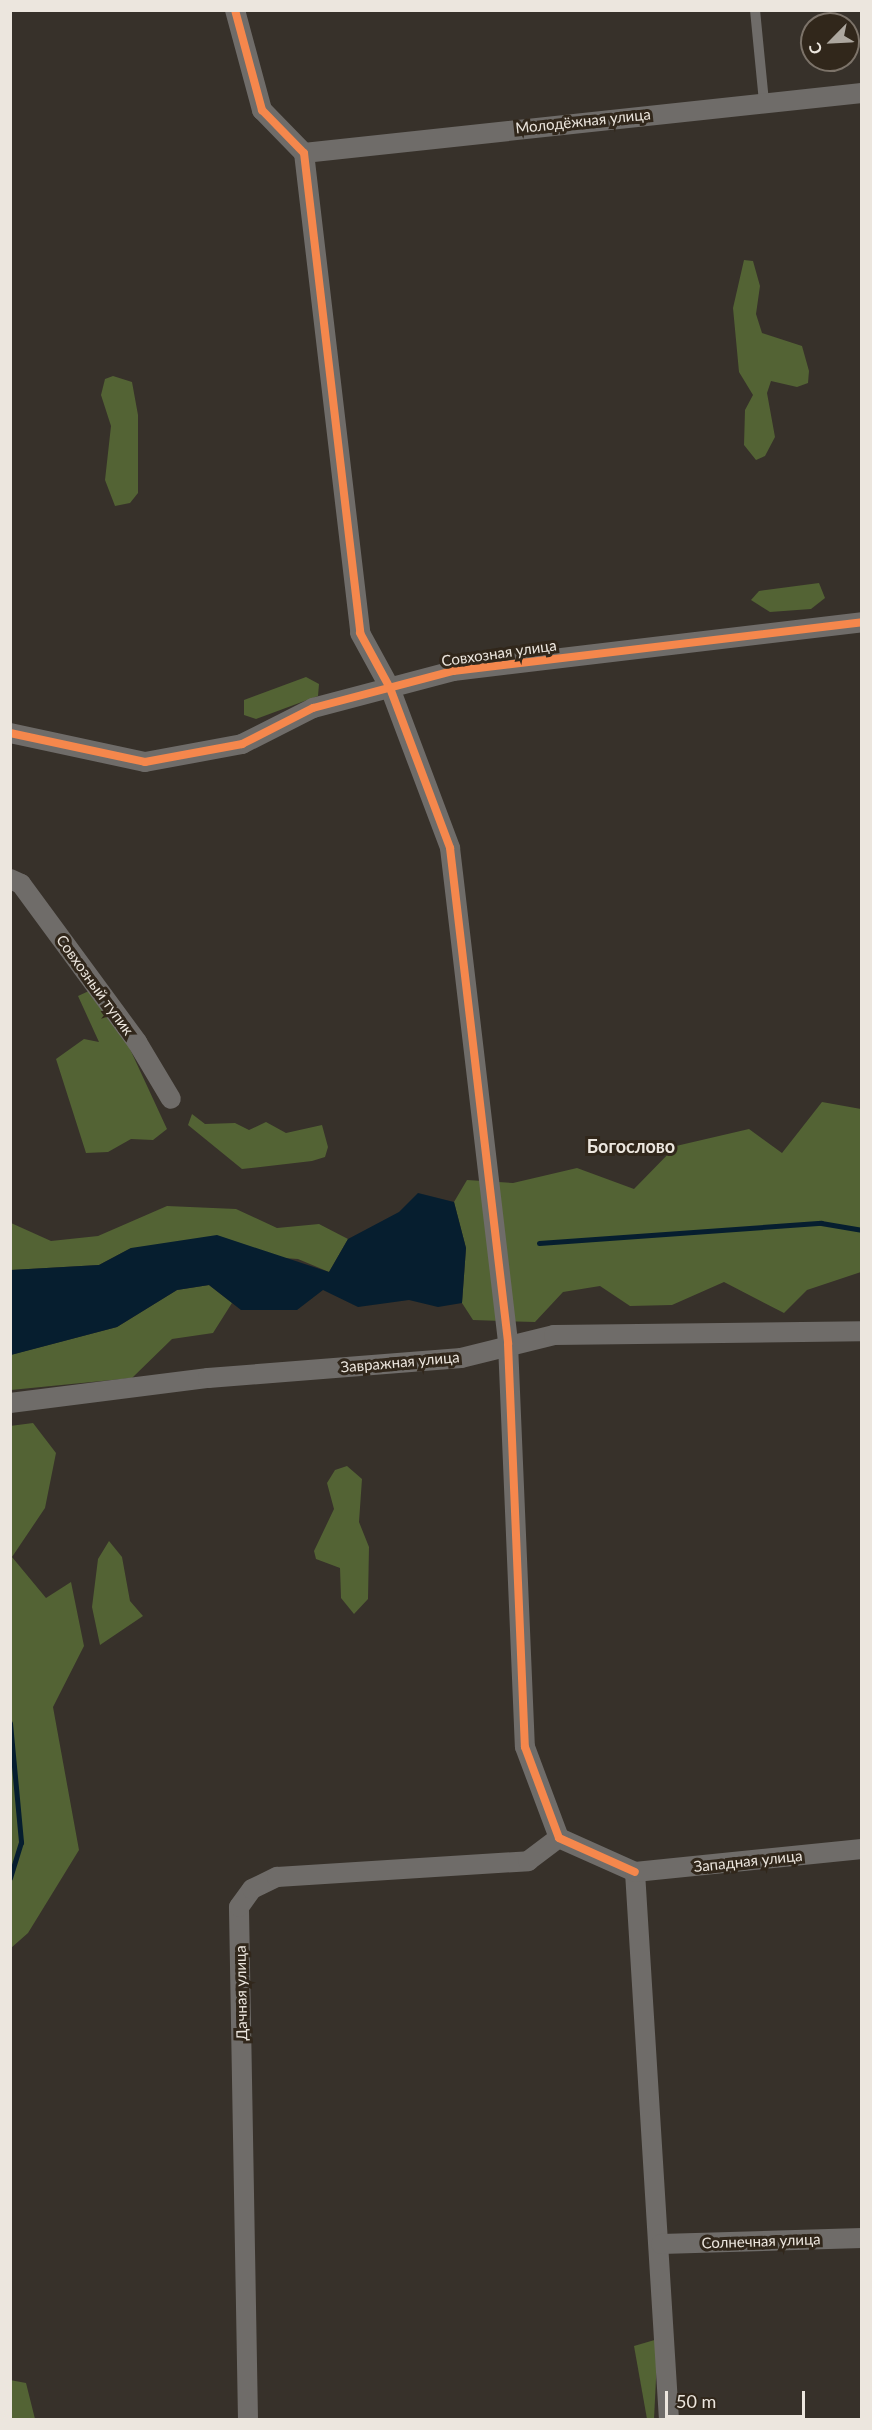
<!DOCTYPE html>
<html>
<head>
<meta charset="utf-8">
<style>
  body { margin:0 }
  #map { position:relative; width:872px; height:2430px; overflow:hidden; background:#37312a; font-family:Lato,sans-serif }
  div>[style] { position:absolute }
  .forest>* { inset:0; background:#536334 }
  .water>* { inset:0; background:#061e2f }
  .stream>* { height:5px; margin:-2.5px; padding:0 2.5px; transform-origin:2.5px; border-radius:2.5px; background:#061e2f }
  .lane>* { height:10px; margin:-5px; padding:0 5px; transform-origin:5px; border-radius:5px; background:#6f6c69 }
  .street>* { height:20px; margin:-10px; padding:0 10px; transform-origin:10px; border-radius:10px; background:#6f6c69 }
  .cycleway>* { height:8px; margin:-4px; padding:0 4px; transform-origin:4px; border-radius:4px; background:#f5874c }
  span { translate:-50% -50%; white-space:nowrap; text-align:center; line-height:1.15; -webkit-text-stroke:6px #31271b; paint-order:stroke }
  .street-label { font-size:15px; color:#ece6de }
  .quarter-label { font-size:18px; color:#ece6de; font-weight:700 }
  .frame { position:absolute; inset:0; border:12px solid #ece6de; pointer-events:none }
  .north { position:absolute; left:800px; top:12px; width:60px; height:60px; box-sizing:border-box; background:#31271b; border:2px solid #7c7369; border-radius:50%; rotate:246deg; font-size:16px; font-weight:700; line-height:24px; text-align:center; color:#ece6de }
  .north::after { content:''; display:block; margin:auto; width:21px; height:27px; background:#ada79f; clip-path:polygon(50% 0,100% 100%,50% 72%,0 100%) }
  .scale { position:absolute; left:665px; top:2391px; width:140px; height:27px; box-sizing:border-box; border:3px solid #ece6de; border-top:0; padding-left:8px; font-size:18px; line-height:21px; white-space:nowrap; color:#ece6de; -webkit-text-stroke:4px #31271b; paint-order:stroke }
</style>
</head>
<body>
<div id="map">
  <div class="forest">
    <div style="clip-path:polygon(744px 260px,753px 261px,760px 286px,756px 314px,762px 333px,802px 346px,809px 371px,808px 383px,797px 387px,771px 381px,767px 393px,775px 437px,765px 456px,756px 460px,744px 445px,745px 410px,753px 395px,739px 372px,733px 308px)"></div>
    <div style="clip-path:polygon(113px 376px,132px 382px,138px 415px,138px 493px,130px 503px,115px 506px,105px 480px,111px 426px,101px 395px,105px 379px)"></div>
    <div style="clip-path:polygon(819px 583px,825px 598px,811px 609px,770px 612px,751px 600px,759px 591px)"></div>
    <div style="clip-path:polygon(306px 677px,319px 684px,318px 696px,256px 719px,244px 715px,244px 700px)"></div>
    <div style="clip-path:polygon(91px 990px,117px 1021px,167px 1129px,153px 1140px,131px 1139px,108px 1152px,86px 1153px,56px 1059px,84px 1039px,99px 1042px,78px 996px)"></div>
    <div style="clip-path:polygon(822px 1102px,861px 1109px,861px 1272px,807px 1290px,784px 1313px,724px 1282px,672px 1305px,630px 1306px,600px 1286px,563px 1292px,535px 1322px,473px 1320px,462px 1303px,466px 1248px,454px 1202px,467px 1180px,513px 1183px,577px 1168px,634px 1189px,676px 1146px,749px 1129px,782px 1153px)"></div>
    <div style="clip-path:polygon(192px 1114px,205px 1124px,235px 1123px,249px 1130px,266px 1122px,286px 1133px,322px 1125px,328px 1147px,325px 1157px,312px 1161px,242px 1169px,188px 1125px)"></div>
    <div style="clip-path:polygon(167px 1206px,236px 1209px,277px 1228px,319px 1224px,348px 1239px,329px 1272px,298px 1259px,131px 1248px,99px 1265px,11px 1270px,11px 1223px,51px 1241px,98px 1236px)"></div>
    <div style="clip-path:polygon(209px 1285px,232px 1303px,213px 1333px,172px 1339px,132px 1378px,11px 1390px,10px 1355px,117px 1327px,177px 1290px)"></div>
    <div style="clip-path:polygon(33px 1423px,56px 1453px,45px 1508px,12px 1557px,46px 1598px,71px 1582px,84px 1646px,53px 1707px,79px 1850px,28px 1933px,11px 1948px,10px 1426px)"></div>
    <div style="clip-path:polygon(347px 1466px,362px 1479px,359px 1522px,369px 1547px,368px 1599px,354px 1614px,341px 1598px,340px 1568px,316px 1559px,314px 1551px,334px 1509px,327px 1483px,335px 1470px)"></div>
    <div style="clip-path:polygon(109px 1541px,122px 1557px,130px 1601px,143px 1616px,100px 1645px,92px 1607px,98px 1559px)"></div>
    <div style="clip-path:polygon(658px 2339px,654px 2419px,647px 2419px,634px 2346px)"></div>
    <div style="clip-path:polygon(10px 2380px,26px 2383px,35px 2419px,11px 2419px)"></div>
  </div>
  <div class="water">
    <div style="clip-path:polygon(418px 1193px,454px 1202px,466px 1248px,462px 1303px,438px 1307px,409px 1300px,358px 1307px,323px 1290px,297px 1310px,241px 1310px,209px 1285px,177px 1290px,117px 1327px,11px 1355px,11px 1270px,99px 1265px,131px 1248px,217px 1235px,329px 1272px,348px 1239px,399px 1212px)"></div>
  </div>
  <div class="stream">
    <div style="left:539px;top:1243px;width:283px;rotate:-4.1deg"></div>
    <div style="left:821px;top:1223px;width:42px;rotate:9.7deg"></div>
    <div style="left:10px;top:1723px;width:120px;rotate:84.7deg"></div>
    <div style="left:21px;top:1842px;width:38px;rotate:107deg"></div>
  </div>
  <div class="lane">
    <div style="left:755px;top:10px;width:92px;rotate:84.4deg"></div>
  </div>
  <div class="street">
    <div style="left:235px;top:10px;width:104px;rotate:74.9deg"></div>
    <div style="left:262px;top:110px;width:60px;rotate:45.7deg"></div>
    <div style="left:304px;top:153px;width:483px;rotate:83.3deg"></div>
    <div style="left:360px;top:633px;width:63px;rotate:61.4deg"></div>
    <div style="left:390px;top:688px;width:171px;rotate:69.4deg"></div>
    <div style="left:450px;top:848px;width:499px;rotate:83.3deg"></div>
    <div style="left:508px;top:1344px;width:403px;rotate:87.6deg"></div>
    <div style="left:525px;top:1747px;width:97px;rotate:69.5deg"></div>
    <div style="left:559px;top:1838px;width:83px;rotate:24.1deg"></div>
    <div style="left:304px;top:153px;width:561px;rotate:-6.14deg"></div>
    <div style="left:10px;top:733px;width:138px;rotate:12.1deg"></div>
    <div style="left:145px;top:762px;width:99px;rotate:-10.5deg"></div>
    <div style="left:242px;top:744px;width:80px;rotate:-26.9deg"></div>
    <div style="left:313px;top:708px;width:145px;rotate:-14.8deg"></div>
    <div style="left:453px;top:671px;width:412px;rotate:-6.8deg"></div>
    <div style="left:10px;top:879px;width:12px;rotate:24deg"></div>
    <div style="left:21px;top:884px;width:196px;rotate:53.7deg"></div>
    <div style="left:137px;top:1042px;width:66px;rotate:59.2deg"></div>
    <div style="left:10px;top:1403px;width:200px;rotate:-7.2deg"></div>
    <div style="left:208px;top:1378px;width:254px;rotate:-4.5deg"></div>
    <div style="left:461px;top:1358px;width:96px;rotate:-13.9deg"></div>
    <div style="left:554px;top:1335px;width:308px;rotate:-0.7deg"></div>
    <div style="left:635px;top:1872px;width:549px;rotate:86.45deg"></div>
    <div style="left:635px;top:1872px;width:228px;rotate:-5.8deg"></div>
    <div style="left:661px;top:2244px;width:201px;rotate:-1.7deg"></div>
    <div style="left:248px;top:2420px;width:513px;rotate:-91.01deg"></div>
    <div style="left:239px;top:1907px;width:22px;rotate:-54deg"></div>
    <div style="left:252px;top:1889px;width:28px;rotate:-26deg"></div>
    <div style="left:277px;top:1877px;width:252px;rotate:-3.6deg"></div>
    <div style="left:528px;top:1861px;width:39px;rotate:-37deg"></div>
  </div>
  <div class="cycleway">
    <div style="left:235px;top:10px;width:104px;rotate:74.9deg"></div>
    <div style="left:262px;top:110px;width:60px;rotate:45.7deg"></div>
    <div style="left:304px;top:153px;width:483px;rotate:83.3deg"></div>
    <div style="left:360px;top:633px;width:63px;rotate:61.4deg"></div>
    <div style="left:390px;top:688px;width:171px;rotate:69.4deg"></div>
    <div style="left:450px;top:848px;width:499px;rotate:83.3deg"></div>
    <div style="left:508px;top:1344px;width:403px;rotate:87.6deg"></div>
    <div style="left:525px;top:1747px;width:97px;rotate:69.5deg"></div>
    <div style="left:559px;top:1838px;width:83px;rotate:24.1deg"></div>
    <div style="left:10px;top:733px;width:138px;rotate:12.1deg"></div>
    <div style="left:145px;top:762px;width:99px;rotate:-10.5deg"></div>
    <div style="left:242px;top:744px;width:80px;rotate:-26.9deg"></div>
    <div style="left:313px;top:708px;width:145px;rotate:-14.8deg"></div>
    <div style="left:453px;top:671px;width:412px;rotate:-6.8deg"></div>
  </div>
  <div class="street-label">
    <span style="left:583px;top:121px;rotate:-6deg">Молодёжная улица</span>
    <span style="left:499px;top:653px;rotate:-8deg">Совхозная улица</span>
    <span style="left:95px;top:985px;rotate:54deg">Совхозный тупик</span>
    <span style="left:400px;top:1362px;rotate:-5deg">Завражная улица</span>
    <span style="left:748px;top:1861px;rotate:-6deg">Западная улица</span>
    <span style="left:241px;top:1993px;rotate:-91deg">Дачная улица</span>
    <span style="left:761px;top:2241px;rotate:-2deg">Солнечная улица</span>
  </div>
  <div class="quarter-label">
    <span style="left:631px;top:1146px">Богослово</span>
  </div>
  <div class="frame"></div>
  <div class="north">С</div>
  <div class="scale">50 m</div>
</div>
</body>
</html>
